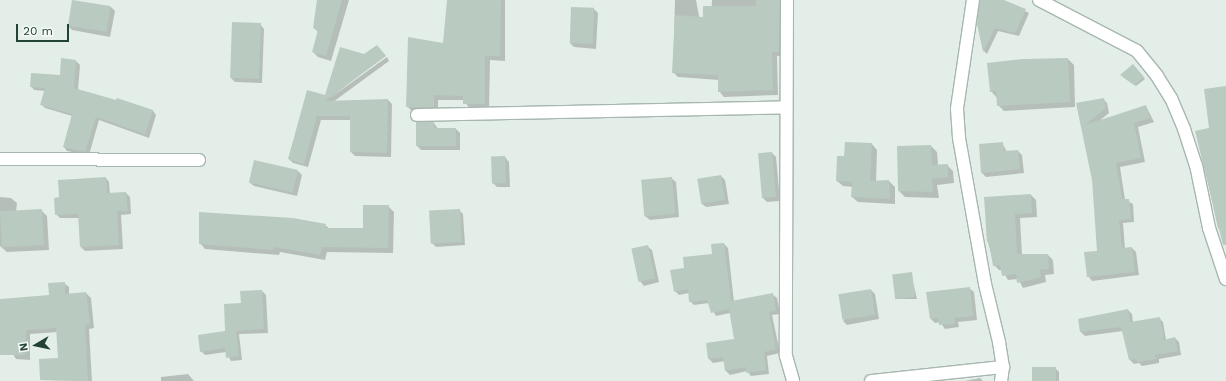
<!DOCTYPE html>
<html>
<head>
<meta charset="utf-8">
<style>
  body { margin:0 }
  #map { position:relative; width:1226px; height:381px; overflow:hidden; background:#e4eee9; font-family:"Work Sans",sans-serif }
  div>[style] { position:absolute }
  .shadow>* { inset:0; background:#0003 }
  .building>* { inset:0; background:#b9cac1; transform-origin:0 0 }
  .roads { filter:drop-shadow(1px 0 #a6b7af) drop-shadow(-1px 0 #a6b7af) drop-shadow(0 1px #a6b7af) drop-shadow(0 -1px #a6b7af) }
  .minor>* { height:12px; margin:-6px; padding:0 6px; transform-origin:6px; border-radius:6px; background:#fff }
  span { translate:-50% -50%; white-space:nowrap; text-align:center; line-height:1.15; -webkit-text-stroke:3px #f5faf7; paint-order:stroke }
  .north { position:absolute; left:16px; top:325px; width:40px; height:40px; -webkit-text-stroke:3px #f5faf7; paint-order:stroke; rotate:261deg; font-size:11px; font-weight:700; line-height:16px; text-align:center; color:#224235 }
  .north::after { content:''; display:block; margin:auto; width:14px; height:18px; background:#224235; clip-path:polygon(50% 0,100% 100%,50% 72%,0 100%) }
  .scale { position:absolute; left:16px; top:24px; width:53px; height:18px; box-sizing:border-box; border:2px solid #224235; border-top:0; padding-left:5px; font-size:12px; line-height:14px; white-space:nowrap; color:#224235; -webkit-text-stroke:3px #f5faf7; paint-order:stroke }
</style>
</head>
<body>
<div id="map">
  <div class="shadow">
    <div style="clip-path:polygon(318px 0,349px 0,331px 61px,318px 57px,313px 52px,318px 32px,314px 28px)"></div>
    <div style="clip-path:polygon(448px 0,505px 0,505px 61px,490px 60px,489px 108px,469px 108px,464px 100px,438px 100px,438px 112px,412px 111px,407px 106px,444px 44px)"></div>
    <div style="clip-path:polygon(675px 0,696px 0,706px 54px,709px 54px,712px 0,785px 0,784px 56px,777px 56px,778px 95px,724px 97px,719px 91px,719px 80px,678px 77px,673px 72px)"></div>
    <div style="clip-path:polygon(981px 0,1001px 0,1029px 13px,1019px 36px,998px 31px,987px 54px,984px 51px,978px 24px)"></div>
    <div style="clip-path:polygon(111px 7px,115px 11px,110px 37px,72px 30px,68px 26px)"></div>
    <div style="clip-path:polygon(594px 9px,598px 13px,596px 49px,574px 47px,570px 43px)"></div>
    <div style="clip-path:polygon(260px 24px,264px 29px,262px 83px,235px 82px,231px 78px)"></div>
    <div style="clip-path:polygon(377px 46px,385px 55px,330px 98px,387px 57px,389px 61px,333px 102px,388px 100px,392px 104px,391px 157px,355px 156px,351px 152px,351px 120px,321px 120px,308px 167px,293px 163px,289px 159px,326px 96px,364px 55px)"></div>
    <div style="clip-path:polygon(1068px 59px,1074px 65px,1075px 107px,1004px 111px,998px 105px,997px 98px,991px 91px)"></div>
    <div style="clip-path:polygon(76px 61px,80px 65px,78px 90px,153px 111px,156px 115px,149px 138px,99px 120px,89px 155px,67px 151px,64px 147px,72px 116px,45px 108px,41px 104px,45px 91px,34px 90px,31px 86px,60px 76px)"></div>
    <div style="clip-path:polygon(1135px 67px,1145px 79px,1136px 86px,1123px 77px)"></div>
    <div style="clip-path:polygon(1226px 87px,1226px 233px,1223px 234px,1218px 228px,1197px 132px,1210px 128px)"></div>
    <div style="clip-path:polygon(1103px 99px,1107px 103px,1109px 113px,1098px 122px,1146px 106px,1154px 122px,1138px 127px,1145px 162px,1120px 167px,1125px 200px,1133px 204px,1134px 222px,1123px 223px,1125px 249px,1132px 248px,1136px 252px,1139px 275px,1092px 281px,1088px 276px,1098px 252px,1093px 180px,1078px 103px)"></div>
    <div style="clip-path:polygon(434px 123px,438px 129px,456px 129px,460px 133px,460px 150px,421px 150px,417px 146px)"></div>
    <div style="clip-path:polygon(1002px 143px,1007px 152px,1018px 151px,1022px 155px,1024px 173px,986px 177px,982px 173px)"></div>
    <div style="clip-path:polygon(872px 144px,877px 150px,876px 182px,889px 181px,895px 187px,895px 204px,858px 202px,852px 197px,853px 187px,843px 186px,837px 181px,845px 157px)"></div>
    <div style="clip-path:polygon(931px 146px,937px 152px,938px 165px,947px 165px,953px 171px,954px 183px,937px 185px,939px 198px,905px 197px,899px 191px)"></div>
    <div style="clip-path:polygon(772px 153px,776px 157px,780px 201px,767px 202px,763px 198px)"></div>
    <div style="clip-path:polygon(505px 157px,509px 162px,510px 187px,497px 187px,493px 183px,492px 158px)"></div>
    <div style="clip-path:polygon(298px 171px,302px 175px,297px 196px,254px 186px,249px 182px)"></div>
    <div style="clip-path:polygon(721px 176px,725px 180px,729px 204px,706px 207px,701px 203px)"></div>
    <div style="clip-path:polygon(106px 178px,109px 182px,110px 194px,126px 193px,130px 197px,131px 214px,121px 215px,123px 249px,85px 251px,81px 247px,79px 218px,60px 218px,56px 214px,60px 198px)"></div>
    <div style="clip-path:polygon(671px 178px,676px 182px,679px 217px,650px 220px,645px 216px)"></div>
    <div style="clip-path:polygon(1031px 195px,1036px 200px,1037px 217px,1020px 218px,1022px 255px,1048px 255px,1053px 260px,1054px 274px,1045px 275px,1046px 282px,1023px 288px,1018px 279px,1008px 280px,1002px 270px,999px 270px,994px 265px,988px 242px)"></div>
    <div style="clip-path:polygon(0 197px,11px 198px,17px 203px,16px 212px,41px 210px,47px 216px,49px 250px,7px 252px,0 246px)"></div>
    <div style="clip-path:polygon(388px 206px,394px 212px,393px 253px,327px 252px,325px 260px,280px 252px,279px 255px,205px 249px,200px 243px,325px 225px,330px 229px,364px 229px)"></div>
    <div style="clip-path:polygon(459px 210px,463px 214px,465px 245px,436px 247px,432px 243px)"></div>
    <div style="clip-path:polygon(724px 244px,728px 248px,734px 302px,773px 295px,777px 298px,780px 314px,772px 315px,780px 353px,767px 356px,769px 374px,751px 376px,747px 371px,730px 375px,726px 371px,725px 361px,713px 363px,709px 359px,707px 343px,736px 340px,730px 313px,716px 316px,709px 303px,694px 305px,690px 301px,689px 293px,679px 295px,675px 291px,685px 269px,714px 255px,712px 245px)"></div>
    <div style="clip-path:polygon(647px 246px,652px 250px,659px 282px,644px 286px,640px 281px)"></div>
    <div style="clip-path:polygon(911px 273px,917px 299px,898px 299px,896px 297px)"></div>
    <div style="clip-path:polygon(64px 283px,69px 287px,69px 295px,86px 293px,91px 298px,94px 328px,89px 329px,92px 381px,41px 380px,59px 359px,58px 332px,30px 334px,30px 360px,16px 359px,0 334px,0 300px,50px 296px)"></div>
    <div style="clip-path:polygon(969px 288px,974px 292px,977px 320px,958px 322px,959px 327px,945px 329px,940px 322px,935px 323px,931px 319px)"></div>
    <div style="clip-path:polygon(871px 290px,875px 294px,879px 319px,847px 325px,843px 321px)"></div>
    <div style="clip-path:polygon(262px 291px,266px 295px,268px 333px,239px 334px,242px 360px,231px 361px,226px 352px,205px 355px,201px 351px,226px 332px,242px 304px)"></div>
    <div style="clip-path:polygon(1128px 310px,1132px 314px,1133px 323px,1160px 319px,1163px 322px,1166px 340px,1175px 338px,1179px 342px,1181px 355px,1159px 359px,1159px 363px,1142px 366px,1139px 363px,1134px 364px,1130px 360px,1123px 331px,1085px 336px,1081px 332px,1079px 319px)"></div>
    <div style="clip-path:polygon(1055px 368px,1059px 372px,1059px 381px,1034px 381px)"></div>
    <div style="clip-path:polygon(188px 374px,194px 381px,161px 381px,161px 377px)"></div>
    <div style="clip-path:polygon(980px 378px,983px 381px,965px 381px)"></div>
  </div>
  <div class="building">
    <div style="left:72px;top:0;width:39px;height:26px;rotate:9deg"></div>
    <div style="clip-path:polygon(317px 0,342px 0,326px 56px,312px 52px,318px 30px,313px 28px)"></div>
    <div style="clip-path:polygon(447px 0,501px 0,500px 56px,485px 56px,485px 104px,463px 104px,463px 96px,434px 95px,434px 107px,406px 107px,408px 37px,443px 43px)"></div>
    <div style="clip-path:polygon(756px 0,780px 0,779px 52px,772px 52px,773px 90px,718px 92px,718px 75px,672px 73px,675px 15px,703px 17px,703px 6px,756px 6px)"></div>
    <div style="clip-path:polygon(980px 0,1004px 0,1026px 9px,1015px 33px,995px 28px,983px 52px,977px 24px)"></div>
    <div style="left:571px;top:7px;width:23px;height:36px;rotate:2deg"></div>
    <div style="left:232px;top:22px;width:29px;height:56px;rotate:2deg"></div>
    <div style="clip-path:polygon(377px 45px,386px 56px,325px 101px,388px 99px,387px 153px,350px 152px,350px 116px,317px 116px,304px 164px,288px 159px,307px 90px,325px 95px,340px 47px,364px 54px)"></div>
    <div style="clip-path:polygon(61px 58px,76px 60px,74px 88px,116px 100px,117px 98px,153px 110px,145px 134px,96px 117px,85px 152px,63px 147px,72px 114px,40px 105px,45px 88px,30px 87px,31px 73px,60px 75px)"></div>
    <div style="clip-path:polygon(1068px 58px,1070px 102px,997px 106px,996px 91px,990px 92px,987px 63px,1023px 59px)"></div>
    <div style="clip-path:polygon(1133px 64px,1144px 77px,1134px 85px,1120px 75px)"></div>
    <div style="clip-path:polygon(1226px 86px,1226px 245px,1223px 245px,1195px 131px,1209px 128px,1204px 89px)"></div>
    <div style="clip-path:polygon(1104px 98px,1106px 108px,1085px 125px,1146px 105px,1150px 118px,1134px 123px,1141px 158px,1116px 163px,1122px 199px,1129px 199px,1131px 219px,1119px 220px,1122px 248px,1132px 247px,1135px 272px,1087px 277px,1084px 252px,1097px 251px,1092px 180px,1076px 103px)"></div>
    <div style="clip-path:polygon(416px 122px,434px 122px,434px 128px,456px 128px,456px 146px,416px 146px)"></div>
    <div style="clip-path:polygon(845px 142px,872px 143px,870px 181px,889px 180px,890px 199px,851px 197px,852px 182px,836px 181px,837px 156px,844px 156px)"></div>
    <div style="clip-path:polygon(1003px 142px,1004px 151px,1018px 150px,1020px 169px,981px 173px,979px 144px)"></div>
    <div style="clip-path:polygon(931px 145px,932px 165px,948px 164px,948px 177px,932px 179px,933px 192px,898px 191px,897px 146px)"></div>
    <div style="left:772px;top:152px;width:45px;height:14px;rotate:85deg"></div>
    <div style="left:505px;top:156px;width:27px;height:14px;rotate:88deg"></div>
    <div style="left:254px;top:160px;width:45px;height:23px;rotate:13deg"></div>
    <div style="left:721px;top:175px;width:25px;height:24px;rotate:81deg"></div>
    <div style="clip-path:polygon(106px 177px,107px 193px,126px 192px,128px 211px,117px 211px,119px 245px,80px 247px,78px 214px,55px 215px,54px 198px,59px 197px,58px 180px)"></div>
    <div style="left:672px;top:177px;width:37px;height:31px;rotate:85deg"></div>
    <div style="clip-path:polygon(1031px 194px,1032px 213px,1015px 214px,1017px 254px,1048px 254px,1049px 269px,1040px 270px,1041px 277px,1017px 283px,1016px 274px,1002px 276px,1000px 265px,993px 266px,989px 242px,987px 242px,984px 197px)"></div>
    <div style="clip-path:polygon(363px 205px,389px 205px,388px 248px,322px 247px,320px 255px,274px 247px,274px 250px,199px 244px,199px 212px,293px 218px,326px 224px,325px 228px,363px 228px)"></div>
    <div style="left:42px;top:209px;width:36px;height:42px;rotate:87deg"></div>
    <div style="left:460px;top:209px;width:33px;height:31px;rotate:87deg"></div>
    <div style="clip-path:polygon(724px 243px,731px 301px,773px 293px,776px 310px,769px 312px,776px 349px,764px 352px,766px 370px,746px 373px,746px 367px,725px 371px,723px 357px,708px 359px,706px 343px,734px 339px,729px 309px,711px 313px,707px 300px,689px 302px,688px 289px,674px 292px,670px 270px,684px 268px,683px 257px,712px 254px,711px 244px)"></div>
    <div style="left:648px;top:245px;width:34px;height:17px;rotate:78deg"></div>
    <div style="left:912px;top:272px;width:25px;height:20px;rotate:83deg"></div>
    <div style="clip-path:polygon(65px 282px,65px 294px,86px 292px,90px 324px,85px 325px,88px 381px,40px 380px,39px 359px,58px 358px,56px 328px,26px 330px,25px 355px,0 355px,0 299px,49px 295px,48px 283px)"></div>
    <div style="clip-path:polygon(970px 287px,973px 316px,954px 318px,955px 324px,939px 325px,938px 318px,930px 319px,926px 292px)"></div>
    <div style="left:871px;top:289px;width:26px;height:33px;rotate:81deg"></div>
    <div style="clip-path:polygon(262px 290px,264px 329px,236px 331px,239px 356px,226px 358px,225px 348px,200px 352px,198px 335px,225px 331px,224px 304px,241px 303px,240px 291px)"></div>
    <div style="clip-path:polygon(1128px 309px,1130px 322px,1160px 317px,1164px 340px,1175px 337px,1178px 351px,1155px 355px,1156px 359px,1137px 362px,1136px 359px,1129px 360px,1121px 327px,1080px 332px,1078px 319px)"></div>
    <div style="left:1032px;top:367px;width:24px;height:14px"></div>
  </div>
  <div class="roads">
    <div class="minor">
      <div style="left:787px;top:0;width:356px;rotate:90.2deg"></div>
      <div style="left:786px;top:356px;width:26px;rotate:74deg"></div>
      <div style="left:973px;top:0;width:110px;rotate:98.4deg"></div>
      <div style="left:957px;top:109px;width:29px;rotate:86deg"></div>
      <div style="left:959px;top:138px;width:148px;rotate:79.9deg"></div>
      <div style="left:985px;top:284px;width:60px;rotate:76.4deg"></div>
      <div style="left:999px;top:342px;width:25px;rotate:81deg"></div>
      <div style="left:1003px;top:367px;width:14px;rotate:98deg"></div>
      <div style="left:1039px;top:0;width:110px;rotate:27.5deg"></div>
      <div style="left:1137px;top:51px;width:32px;rotate:51deg"></div>
      <div style="left:1157px;top:76px;width:26px;rotate:58deg"></div>
      <div style="left:1171px;top:98px;width:34px;rotate:67deg"></div>
      <div style="left:1184px;top:129px;width:38px;rotate:72deg"></div>
      <div style="left:1196px;top:165px;width:64px;rotate:78.3deg"></div>
      <div style="left:1209px;top:228px;width:54px;rotate:71.6deg"></div>
      <div style="left:417px;top:115px;width:369px;rotate:-1.2deg"></div>
      <div style="left:0;top:159px;width:199px;rotate:0.3deg"></div>
      <div style="left:871px;top:381px;width:133px;rotate:-6.1deg"></div>
    </div>
  </div>
  <div class="north">N</div>
  <div class="scale">20 m</div>
</div>
</body>
</html>
